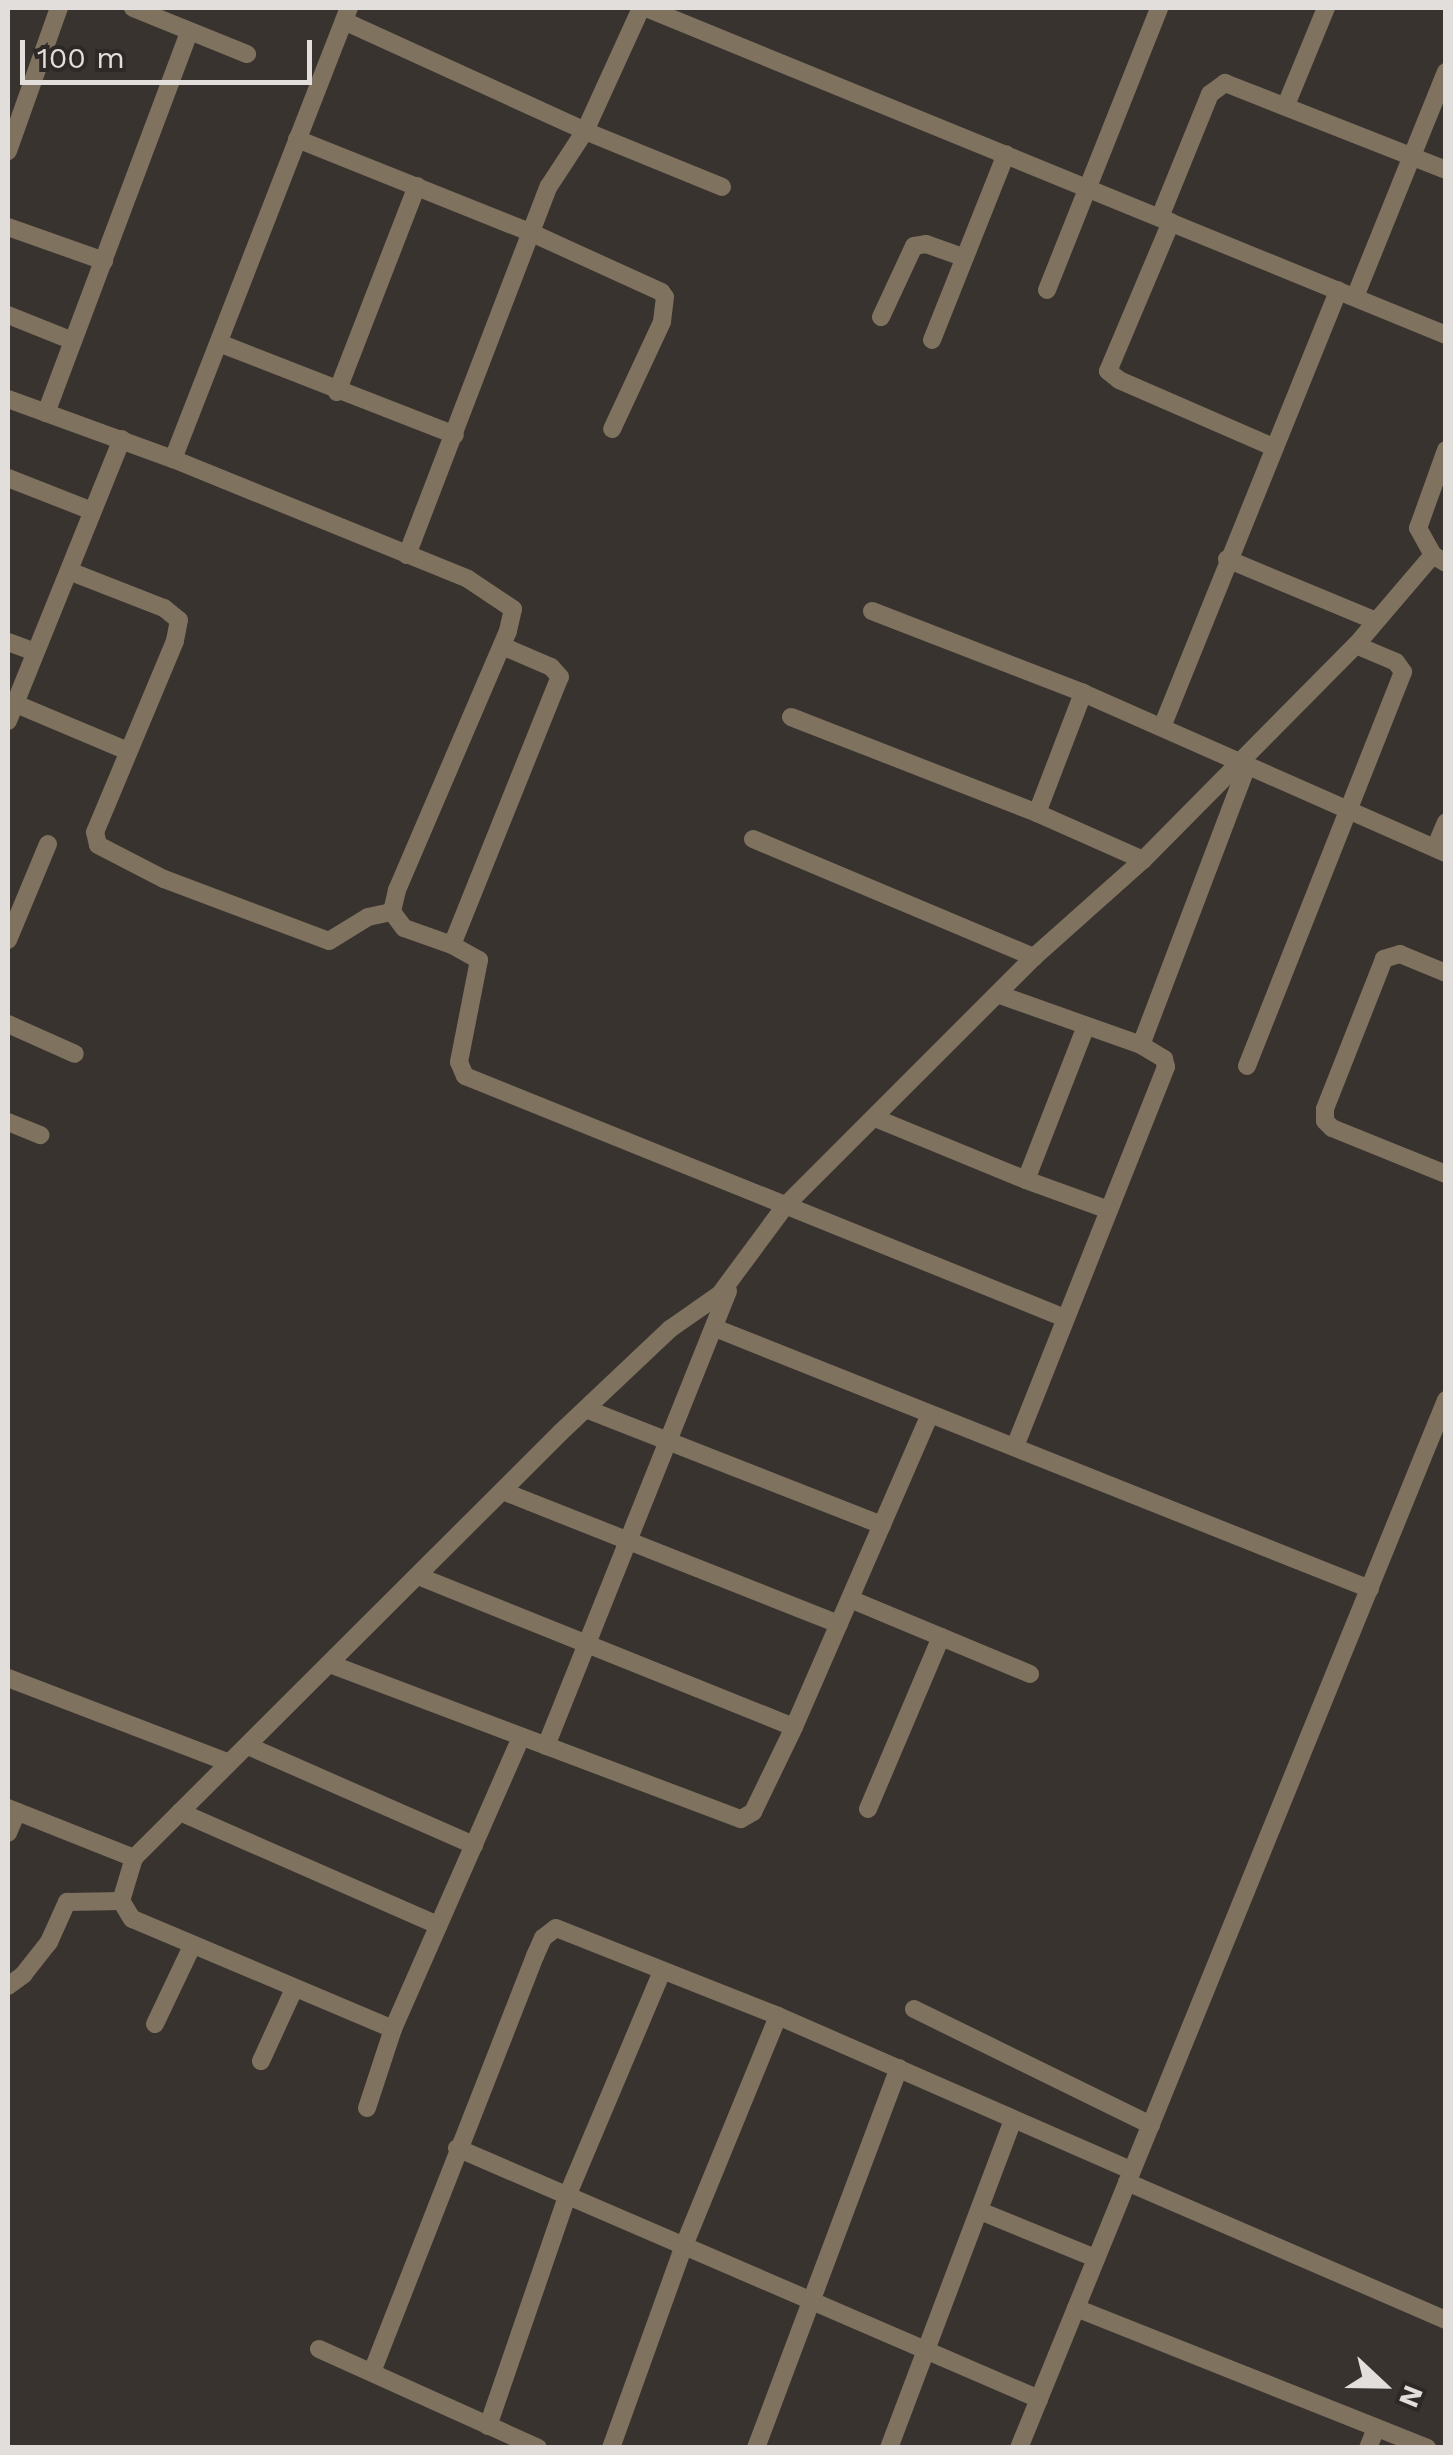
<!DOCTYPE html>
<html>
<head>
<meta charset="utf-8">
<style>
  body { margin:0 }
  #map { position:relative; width:1453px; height:2455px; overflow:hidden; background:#393330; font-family:"Work Sans",sans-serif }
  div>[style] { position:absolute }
  .street>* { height:18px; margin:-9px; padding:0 9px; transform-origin:9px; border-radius:9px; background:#7f725e }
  span { translate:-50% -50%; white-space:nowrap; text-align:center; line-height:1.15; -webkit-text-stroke:8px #2e2926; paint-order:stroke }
  .frame { position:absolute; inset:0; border:10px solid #e1dedb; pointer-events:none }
  .north { position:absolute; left:1333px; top:2335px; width:100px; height:100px; -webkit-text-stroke:8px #2e2926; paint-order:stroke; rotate:112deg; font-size:28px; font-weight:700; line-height:40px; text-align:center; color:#e1dedb }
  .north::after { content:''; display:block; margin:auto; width:35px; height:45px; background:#e1dedb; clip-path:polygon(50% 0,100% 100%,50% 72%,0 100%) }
  .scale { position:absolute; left:20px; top:40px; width:292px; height:45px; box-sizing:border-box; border:5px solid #e1dedb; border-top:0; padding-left:12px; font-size:30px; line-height:35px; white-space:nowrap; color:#e1dedb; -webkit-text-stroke:8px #2e2926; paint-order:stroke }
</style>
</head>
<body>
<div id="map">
  <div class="street">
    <div style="left:133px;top:8px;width:123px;rotate:22deg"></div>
    <div style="left:646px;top:8px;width:864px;rotate:22.23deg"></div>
    <div style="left:344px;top:21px;width:265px;rotate:24.5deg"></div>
    <div style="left:585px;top:131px;width:148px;rotate:22.2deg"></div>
    <div style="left:1286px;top:105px;width:105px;rotate:-67.6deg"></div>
    <div style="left:297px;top:139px;width:255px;rotate:21.8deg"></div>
    <div style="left:534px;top:234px;width:140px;rotate:24.5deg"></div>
    <div style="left:661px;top:292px;width:6px;rotate:51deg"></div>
    <div style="left:665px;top:297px;width:25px;rotate:97deg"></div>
    <div style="left:662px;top:322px;width:118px;rotate:115deg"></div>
    <div style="left:8px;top:151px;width:152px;rotate:-70.4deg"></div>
    <div style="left:1160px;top:217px;width:133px;rotate:-67.9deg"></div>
    <div style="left:1210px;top:94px;width:19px;rotate:-36deg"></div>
    <div style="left:1225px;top:83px;width:238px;rotate:21.5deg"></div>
    <div style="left:1171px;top:222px;width:162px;rotate:112.9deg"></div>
    <div style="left:1108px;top:371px;width:14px;rotate:39deg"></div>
    <div style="left:1119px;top:380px;width:168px;rotate:23.5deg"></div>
    <div style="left:8px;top:227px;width:102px;rotate:19.5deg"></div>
    <div style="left:1047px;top:290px;width:303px;rotate:-68.3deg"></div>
    <div style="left:1355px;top:297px;width:243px;rotate:-68deg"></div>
    <div style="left:8px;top:315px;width:70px;rotate:21.8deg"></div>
    <div style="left:881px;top:317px;width:78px;rotate:-65.1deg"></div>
    <div style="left:914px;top:246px;width:12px;rotate:-9deg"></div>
    <div style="left:926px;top:244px;width:41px;rotate:19.7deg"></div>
    <div style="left:932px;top:340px;width:200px;rotate:-68.3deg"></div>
    <div style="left:219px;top:343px;width:253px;rotate:21.3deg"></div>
    <div style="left:337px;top:392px;width:221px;rotate:-68.8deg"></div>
    <div style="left:8px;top:399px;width:176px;rotate:20deg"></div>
    <div style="left:173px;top:459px;width:318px;rotate:22.1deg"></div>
    <div style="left:468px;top:579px;width:54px;rotate:33.7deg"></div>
    <div style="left:513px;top:609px;width:23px;rotate:103deg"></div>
    <div style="left:508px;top:631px;width:282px;rotate:113.2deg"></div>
    <div style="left:397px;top:890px;width:23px;rotate:103deg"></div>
    <div style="left:392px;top:912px;width:20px;rotate:53deg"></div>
    <div style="left:404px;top:928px;width:51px;rotate:19.5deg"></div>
    <div style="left:452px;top:945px;width:31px;rotate:29deg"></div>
    <div style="left:479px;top:960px;width:104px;rotate:101.1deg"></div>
    <div style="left:459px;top:1062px;width:15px;rotate:67deg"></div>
    <div style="left:465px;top:1076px;width:647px;rotate:21.97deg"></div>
    <div style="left:46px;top:413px;width:407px;rotate:-69.4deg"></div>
    <div style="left:1446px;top:450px;width:83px;rotate:109.7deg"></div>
    <div style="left:1418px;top:528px;width:31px;rotate:61deg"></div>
    <div style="left:1433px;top:555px;width:15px;rotate:32deg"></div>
    <div style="left:173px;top:459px;width:484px;rotate:-68.7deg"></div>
    <div style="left:8px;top:478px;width:90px;rotate:21.4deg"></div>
    <div style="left:407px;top:555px;width:395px;rotate:-69deg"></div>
    <div style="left:549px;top:186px;width:66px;rotate:-56.8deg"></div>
    <div style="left:585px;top:131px;width:135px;rotate:-65.5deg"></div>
    <div style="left:1227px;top:559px;width:161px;rotate:22.6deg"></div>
    <div style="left:69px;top:571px;width:102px;rotate:21.3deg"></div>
    <div style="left:164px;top:608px;width:19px;rotate:39deg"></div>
    <div style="left:179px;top:620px;width:21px;rotate:101deg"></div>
    <div style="left:175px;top:641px;width:207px;rotate:112.7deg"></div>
    <div style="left:95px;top:832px;width:13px;rotate:77deg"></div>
    <div style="left:98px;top:845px;width:74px;rotate:27.3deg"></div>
    <div style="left:164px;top:879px;width:176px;rotate:20.6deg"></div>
    <div style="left:329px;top:941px;width:46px;rotate:-31.6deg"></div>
    <div style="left:368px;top:917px;width:25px;rotate:-12deg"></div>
    <div style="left:872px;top:611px;width:226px;rotate:21.2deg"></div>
    <div style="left:1083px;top:693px;width:397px;rotate:23.8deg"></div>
    <div style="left:8px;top:642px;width:29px;rotate:20deg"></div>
    <div style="left:16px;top:704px;width:121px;rotate:22.8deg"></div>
    <div style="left:791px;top:717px;width:264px;rotate:21.3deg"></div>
    <div style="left:1037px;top:813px;width:116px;rotate:23.9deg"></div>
    <div style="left:8px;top:721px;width:304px;rotate:-68deg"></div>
    <div style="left:1162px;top:727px;width:471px;rotate:-68deg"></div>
    <div style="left:1037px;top:813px;width:129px;rotate:-69deg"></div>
    <div style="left:753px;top:839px;width:305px;rotate:22.8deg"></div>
    <div style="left:1435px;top:848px;width:28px;rotate:-67deg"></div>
    <div style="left:8px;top:940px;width:104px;rotate:-67.4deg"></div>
    <div style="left:452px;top:945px;width:289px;rotate:-68.1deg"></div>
    <div style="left:560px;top:677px;width:13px;rotate:-132deg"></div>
    <div style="left:551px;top:667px;width:53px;rotate:-156.8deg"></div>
    <div style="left:1446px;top:973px;width:50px;rotate:-157.6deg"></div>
    <div style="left:1400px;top:954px;width:17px;rotate:163deg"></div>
    <div style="left:1384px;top:959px;width:161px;rotate:111.5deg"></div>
    <div style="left:1325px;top:1109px;width:12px;rotate:90deg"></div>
    <div style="left:1325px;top:1121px;width:10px;rotate:45deg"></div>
    <div style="left:1332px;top:1128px;width:123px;rotate:22deg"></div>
    <div style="left:1000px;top:995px;width:150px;rotate:19.5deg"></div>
    <div style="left:1141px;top:1045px;width:27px;rotate:31deg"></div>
    <div style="left:1164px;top:1059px;width:8px;rotate:76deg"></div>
    <div style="left:1166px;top:1067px;width:408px;rotate:111.7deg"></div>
    <div style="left:8px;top:1024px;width:73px;rotate:24.1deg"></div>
    <div style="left:1086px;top:1026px;width:165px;rotate:111.3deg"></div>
    <div style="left:1026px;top:1180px;width:88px;rotate:19.9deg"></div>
    <div style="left:1141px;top:1045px;width:296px;rotate:-69.2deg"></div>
    <div style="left:1247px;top:1066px;width:424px;rotate:-68.4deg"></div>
    <div style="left:1403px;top:672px;width:12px;rotate:-125deg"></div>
    <div style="left:1396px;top:662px;width:43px;rotate:-157deg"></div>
    <div style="left:875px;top:1118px;width:163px;rotate:22.3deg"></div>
    <div style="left:8px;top:1122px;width:35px;rotate:22deg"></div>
    <div style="left:715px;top:1328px;width:705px;rotate:21.73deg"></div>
    <div style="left:586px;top:1409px;width:318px;rotate:21.4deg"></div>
    <div style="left:505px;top:1492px;width:359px;rotate:21.6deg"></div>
    <div style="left:418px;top:1576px;width:405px;rotate:21.9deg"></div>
    <div style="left:850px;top:1599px;width:195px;rotate:22.6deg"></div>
    <div style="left:330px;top:1664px;width:439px;rotate:20.7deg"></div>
    <div style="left:741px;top:1819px;width:14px;rotate:-30deg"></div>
    <div style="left:753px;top:1812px;width:94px;rotate:-64.2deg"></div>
    <div style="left:794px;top:1727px;width:341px;rotate:-66.5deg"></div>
    <div style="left:8px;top:1678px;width:235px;rotate:21deg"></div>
    <div style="left:248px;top:1746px;width:247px;rotate:23.7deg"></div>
    <div style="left:546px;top:1746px;width:490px;rotate:-68.2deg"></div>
    <div style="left:8px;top:1808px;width:136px;rotate:21.6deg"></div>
    <div style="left:868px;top:1809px;width:187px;rotate:-67deg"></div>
    <div style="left:180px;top:1812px;width:282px;rotate:23.7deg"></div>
    <div style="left:8px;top:1833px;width:23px;rotate:-67deg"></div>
    <div style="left:8px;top:1986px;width:19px;rotate:-36deg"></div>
    <div style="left:23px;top:1975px;width:42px;rotate:-51.8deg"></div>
    <div style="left:49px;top:1942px;width:44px;rotate:-65.8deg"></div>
    <div style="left:67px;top:1902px;width:54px;rotate:-1.1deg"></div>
    <div style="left:914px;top:2009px;width:264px;rotate:26.1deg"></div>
    <div style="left:155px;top:2024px;width:86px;rotate:-64.6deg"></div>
    <div style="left:393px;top:2029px;width:283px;rotate:-157.1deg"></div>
    <div style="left:132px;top:1919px;width:21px;rotate:-121deg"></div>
    <div style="left:121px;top:1901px;width:45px;rotate:-73.2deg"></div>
    <div style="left:134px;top:1858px;width:603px;rotate:-44.93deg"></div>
    <div style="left:561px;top:1432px;width:150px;rotate:-43.4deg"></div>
    <div style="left:670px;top:1329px;width:61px;rotate:-35deg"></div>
    <div style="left:720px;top:1294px;width:109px;rotate:-53.5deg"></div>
    <div style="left:785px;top:1206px;width:352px;rotate:-45deg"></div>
    <div style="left:1034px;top:957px;width:146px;rotate:-41.7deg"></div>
    <div style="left:1143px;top:860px;width:303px;rotate:-45.3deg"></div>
    <div style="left:1356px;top:645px;width:118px;rotate:-49.5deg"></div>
    <div style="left:261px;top:2061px;width:79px;rotate:-65.4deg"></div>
    <div style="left:367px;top:2108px;width:83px;rotate:-71.8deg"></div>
    <div style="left:393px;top:2029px;width:319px;rotate:-66.3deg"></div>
    <div style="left:457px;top:2148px;width:634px;rotate:23.33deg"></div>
    <div style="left:1127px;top:2182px;width:348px;rotate:23.4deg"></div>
    <div style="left:980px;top:2211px;width:124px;rotate:22.2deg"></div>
    <div style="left:1076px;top:2308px;width:378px;rotate:21.7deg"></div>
    <div style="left:319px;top:2349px;width:240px;rotate:24.3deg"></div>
    <div style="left:372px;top:2372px;width:447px;rotate:-68.6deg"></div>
    <div style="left:535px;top:1956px;width:20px;rotate:-66deg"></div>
    <div style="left:543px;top:1938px;width:16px;rotate:-38deg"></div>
    <div style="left:556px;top:1928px;width:239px;rotate:21.6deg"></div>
    <div style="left:778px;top:2016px;width:386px;rotate:23.6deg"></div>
    <div style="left:488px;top:2426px;width:245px;rotate:-71deg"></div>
    <div style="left:568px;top:2194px;width:242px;rotate:-67.1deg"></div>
    <div style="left:611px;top:2448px;width:218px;rotate:-70.2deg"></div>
    <div style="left:685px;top:2243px;width:245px;rotate:-67.7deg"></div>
    <div style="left:756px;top:2448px;width:406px;rotate:-69.4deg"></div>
    <div style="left:889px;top:2448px;width:351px;rotate:-69.3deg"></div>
    <div style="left:1019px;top:2448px;width:1132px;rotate:-67.83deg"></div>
    <div style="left:1368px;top:2448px;width:22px;rotate:-68deg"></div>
  </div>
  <div class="frame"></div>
  <div class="north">N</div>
  <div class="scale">100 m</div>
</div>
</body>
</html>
